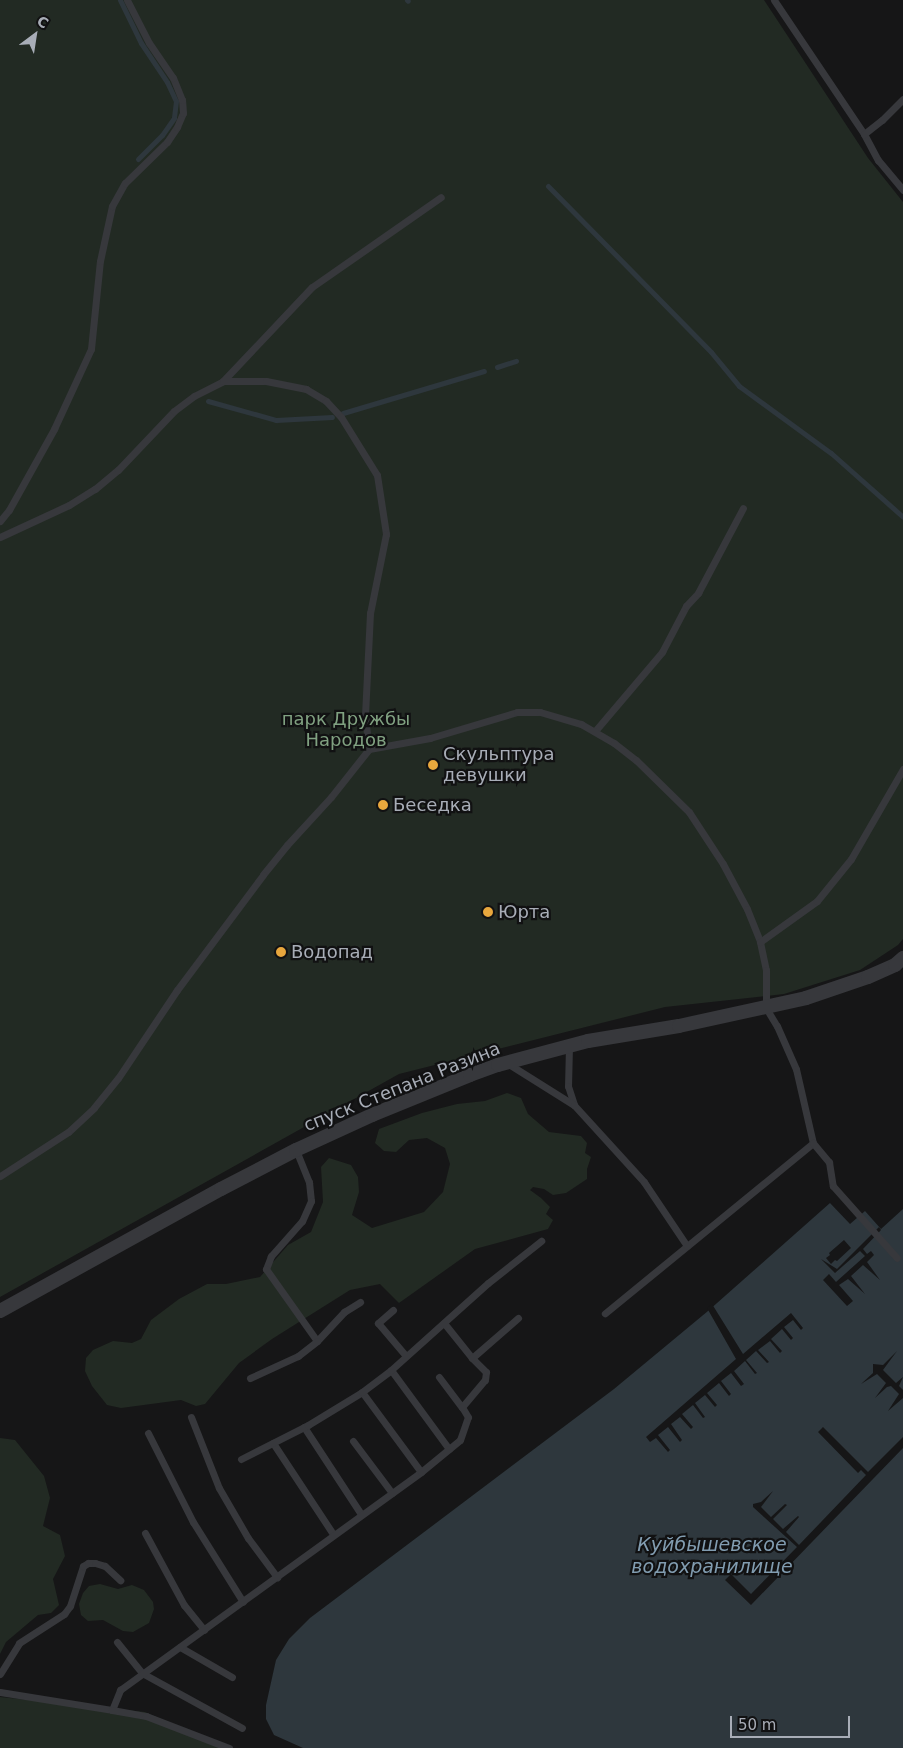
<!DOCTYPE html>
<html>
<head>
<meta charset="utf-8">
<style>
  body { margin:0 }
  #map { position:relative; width:903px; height:1748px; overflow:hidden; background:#161617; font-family:"DejaVu Sans",sans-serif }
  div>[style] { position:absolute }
  .green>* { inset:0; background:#222a23 }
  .water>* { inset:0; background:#2e373d }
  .pier>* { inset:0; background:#161617 }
  .stream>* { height:5px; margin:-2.5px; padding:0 2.5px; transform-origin:2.5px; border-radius:2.5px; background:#2e373d }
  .service>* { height:7px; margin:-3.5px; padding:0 3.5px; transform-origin:3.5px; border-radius:3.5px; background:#37383c }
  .minor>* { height:14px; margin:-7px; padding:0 7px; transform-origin:7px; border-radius:7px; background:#37383c }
  .dots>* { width:14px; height:14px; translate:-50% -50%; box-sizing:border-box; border:2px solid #111112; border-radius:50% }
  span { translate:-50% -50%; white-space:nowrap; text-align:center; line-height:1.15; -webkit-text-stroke:4.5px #111112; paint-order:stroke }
  .park-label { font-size:18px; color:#80a181 }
  .poi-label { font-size:18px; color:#a8adb7 }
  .left { translate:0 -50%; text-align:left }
  .street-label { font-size:18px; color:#a8adb7 }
  .water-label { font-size:19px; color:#819cb0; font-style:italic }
  .north { position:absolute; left:10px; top:10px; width:50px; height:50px; -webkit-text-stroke:4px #111112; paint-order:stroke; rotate:31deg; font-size:14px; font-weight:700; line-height:20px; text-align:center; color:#a8adb7 }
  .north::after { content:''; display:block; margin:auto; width:18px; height:22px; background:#a8adb7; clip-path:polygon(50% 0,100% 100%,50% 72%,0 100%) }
  .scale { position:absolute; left:730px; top:1716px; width:120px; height:22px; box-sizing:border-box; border:2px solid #a8adb7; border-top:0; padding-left:6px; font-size:15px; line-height:18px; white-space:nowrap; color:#a8adb7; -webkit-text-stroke:4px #111112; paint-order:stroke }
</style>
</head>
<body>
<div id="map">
  <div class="green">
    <div style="clip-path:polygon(0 0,764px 0,868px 158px,903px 202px,903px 939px,898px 945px,860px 970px,784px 994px,665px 1007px,399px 1074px,0 1297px)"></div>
    <div style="clip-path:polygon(507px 1093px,521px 1098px,528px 1114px,549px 1132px,581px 1136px,587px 1143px,585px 1153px,591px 1157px,587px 1169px,587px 1179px,566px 1193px,553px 1195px,544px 1189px,533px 1187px,530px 1190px,541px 1198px,550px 1207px,546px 1214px,553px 1220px,548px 1229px,475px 1249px,399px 1303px,380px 1284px,350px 1290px,272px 1339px,239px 1363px,205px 1404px,196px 1406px,181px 1400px,121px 1408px,107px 1405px,92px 1386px,85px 1371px,86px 1358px,93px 1350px,113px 1341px,132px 1343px,141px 1339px,151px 1320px,179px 1299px,207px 1284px,226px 1284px,260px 1277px,288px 1245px,311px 1232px,323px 1202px,321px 1167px,329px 1158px,351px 1165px,358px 1177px,359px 1192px,352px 1215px,372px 1228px,424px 1212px,443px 1192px,450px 1164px,445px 1148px,427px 1138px,409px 1140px,396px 1152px,384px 1151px,375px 1143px,379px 1129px,422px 1113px,457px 1104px,485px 1101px)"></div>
    <div style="clip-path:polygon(0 1438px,15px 1440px,44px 1476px,50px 1498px,43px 1526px,60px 1535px,65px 1556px,53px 1579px,59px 1605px,51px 1613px,38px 1615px,6px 1642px,0 1654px)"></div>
    <div style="clip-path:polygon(100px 1584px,118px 1589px,132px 1585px,144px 1590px,153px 1602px,154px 1609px,149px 1623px,133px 1632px,123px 1631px,103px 1620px,88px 1621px,81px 1615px,79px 1604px,83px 1593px,89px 1586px)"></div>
    <div style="clip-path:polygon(0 1697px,145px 1712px,227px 1748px,0 1748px)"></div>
  </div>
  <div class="water">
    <div style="clip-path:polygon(830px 1203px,850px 1224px,865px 1211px,881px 1229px,903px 1209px,903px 1748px,303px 1748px,274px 1735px,266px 1719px,266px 1705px,276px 1660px,289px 1639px,310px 1618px,614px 1389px,708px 1311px)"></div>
  </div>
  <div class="pier">
    <div style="clip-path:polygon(879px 1227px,881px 1230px,863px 1249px,867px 1254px,871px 1251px,874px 1255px,867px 1262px,880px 1280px,863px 1265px,851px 1276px,865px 1294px,848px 1279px,839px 1285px,853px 1301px,847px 1306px,823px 1280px,829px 1274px,836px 1282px,865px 1256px,860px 1251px,835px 1273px,821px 1259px,837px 1269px)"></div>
    <div style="clip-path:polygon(844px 1240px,851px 1248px,837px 1261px,835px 1260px,831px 1264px,826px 1258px,830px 1255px,829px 1253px)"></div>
    <div style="clip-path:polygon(712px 1304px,743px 1354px,791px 1313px,803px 1328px,801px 1330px,793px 1320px,784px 1327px,793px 1338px,791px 1340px,782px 1329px,771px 1339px,782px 1351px,780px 1353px,770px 1341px,758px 1350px,769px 1362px,767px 1363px,756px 1351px,746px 1360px,757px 1373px,755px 1374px,745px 1361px,734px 1371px,744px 1384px,741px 1386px,731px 1373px,721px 1381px,731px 1394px,729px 1396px,719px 1383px,707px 1393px,717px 1405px,715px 1407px,705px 1395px,695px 1403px,705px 1417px,703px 1418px,693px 1405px,682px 1414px,693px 1427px,691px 1429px,680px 1417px,671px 1424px,682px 1440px,680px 1442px,668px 1427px,658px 1435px,670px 1450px,668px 1452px,656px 1438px,650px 1442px,646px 1437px,736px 1359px,707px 1308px)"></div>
    <div style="clip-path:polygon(897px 1351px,883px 1370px,896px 1383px,903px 1377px,899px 1386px,903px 1390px,903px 1398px,888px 1411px,899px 1394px,891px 1386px,887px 1387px,875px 1398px,886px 1383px,877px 1374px,861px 1384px,873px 1373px,873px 1364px,883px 1365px)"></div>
    <div style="clip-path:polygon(823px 1427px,868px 1472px,903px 1437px,903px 1448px,751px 1605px,725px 1580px,731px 1574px,751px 1594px,797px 1547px,753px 1507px,753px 1504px,761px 1502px,773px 1491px,761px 1507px,771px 1517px,785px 1504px,787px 1505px,773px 1519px,783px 1529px,798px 1516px,799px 1517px,786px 1532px,799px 1545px,866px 1475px,861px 1470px,858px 1473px,818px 1432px)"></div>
  </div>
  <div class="stream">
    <div style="left:120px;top:0;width:48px;rotate:64deg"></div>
    <div style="left:141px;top:43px;width:47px;rotate:56.3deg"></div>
    <div style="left:167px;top:82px;width:21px;rotate:65deg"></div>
    <div style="left:176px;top:101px;width:17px;rotate:97deg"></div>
    <div style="left:174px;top:118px;width:21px;rotate:125deg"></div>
    <div style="left:162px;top:135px;width:34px;rotate:135deg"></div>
    <div style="left:407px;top:0;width:1px;rotate:45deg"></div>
    <div style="left:548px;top:186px;width:233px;rotate:45.5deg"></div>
    <div style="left:711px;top:352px;width:44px;rotate:50.5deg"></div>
    <div style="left:739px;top:386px;width:114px;rotate:36.1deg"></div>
    <div style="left:831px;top:453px;width:96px;rotate:41.6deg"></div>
    <div style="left:497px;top:367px;width:20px;rotate:-18deg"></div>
    <div style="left:208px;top:401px;width:71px;rotate:15.6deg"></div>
    <div style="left:276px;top:420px;width:56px;rotate:-3.1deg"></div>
    <div style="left:343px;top:413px;width:147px;rotate:-16.6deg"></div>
  </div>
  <div class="service">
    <div style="left:774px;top:0;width:161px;rotate:56.1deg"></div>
    <div style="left:864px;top:134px;width:30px;rotate:62deg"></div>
    <div style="left:878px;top:160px;width:39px;rotate:50deg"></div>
    <div style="left:864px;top:134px;width:23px;rotate:-38deg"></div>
    <div style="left:882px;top:120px;width:30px;rotate:-45deg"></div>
    <div style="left:223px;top:381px;width:129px;rotate:-46.6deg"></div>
    <div style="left:312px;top:287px;width:157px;rotate:-34.9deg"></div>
    <div style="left:0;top:521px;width:14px;rotate:-51deg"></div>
    <div style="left:9px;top:510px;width:93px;rotate:-60.9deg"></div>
    <div style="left:54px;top:429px;width:88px;rotate:-65.2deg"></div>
    <div style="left:91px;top:349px;width:88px;rotate:-84.2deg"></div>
    <div style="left:100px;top:261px;width:56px;rotate:-77.7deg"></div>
    <div style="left:112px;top:206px;width:26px;rotate:-61deg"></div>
    <div style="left:125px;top:183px;width:59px;rotate:-44.3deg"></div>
    <div style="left:167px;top:142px;width:18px;rotate:-56deg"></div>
    <div style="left:177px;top:127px;width:15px;rotate:-67deg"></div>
    <div style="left:183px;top:113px;width:13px;rotate:-94deg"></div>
    <div style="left:182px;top:100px;width:24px;rotate:-112deg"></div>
    <div style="left:173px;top:78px;width:42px;rotate:-124.4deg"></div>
    <div style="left:149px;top:43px;width:48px;rotate:-117.1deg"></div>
    <div style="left:0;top:537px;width:76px;rotate:-24.9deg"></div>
    <div style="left:69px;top:505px;width:31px;rotate:-32deg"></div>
    <div style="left:95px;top:489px;width:30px;rotate:-40deg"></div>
    <div style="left:118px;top:470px;width:81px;rotate:-46.5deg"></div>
    <div style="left:174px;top:411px;width:25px;rotate:-37deg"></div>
    <div style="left:194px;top:396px;width:33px;rotate:-27deg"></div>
    <div style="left:223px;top:381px;width:43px"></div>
    <div style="left:266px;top:381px;width:41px;rotate:11.3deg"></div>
    <div style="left:306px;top:389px;width:23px;rotate:31deg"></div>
    <div style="left:326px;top:401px;width:22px;rotate:47deg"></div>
    <div style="left:341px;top:417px;width:68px;rotate:58.2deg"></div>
    <div style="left:377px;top:475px;width:60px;rotate:81.3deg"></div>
    <div style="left:386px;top:534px;width:81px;rotate:101.4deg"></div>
    <div style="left:370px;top:613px;width:104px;rotate:92.8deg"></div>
    <div style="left:365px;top:717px;width:32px;rotate:83deg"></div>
    <div style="left:369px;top:749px;width:61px;rotate:128.4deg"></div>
    <div style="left:331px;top:797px;width:65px;rotate:132.5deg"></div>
    <div style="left:287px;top:845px;width:38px;rotate:129deg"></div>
    <div style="left:263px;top:875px;width:144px;rotate:126.8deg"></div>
    <div style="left:177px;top:990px;width:106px;rotate:123.8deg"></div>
    <div style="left:118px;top:1078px;width:38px;rotate:129deg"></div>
    <div style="left:94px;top:1108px;width:35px;rotate:137deg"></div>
    <div style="left:68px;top:1132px;width:81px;rotate:147.1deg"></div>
    <div style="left:595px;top:731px;width:104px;rotate:-49.7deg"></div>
    <div style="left:662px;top:652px;width:52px;rotate:-62.4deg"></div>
    <div style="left:686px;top:606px;width:18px;rotate:-47deg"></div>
    <div style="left:698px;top:593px;width:96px;rotate:-62.1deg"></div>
    <div style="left:369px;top:749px;width:62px;rotate:-10.2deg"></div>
    <div style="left:430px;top:738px;width:91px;rotate:-16.6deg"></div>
    <div style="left:517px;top:712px;width:23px"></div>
    <div style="left:540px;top:712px;width:43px;rotate:16.3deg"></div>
    <div style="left:581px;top:724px;width:38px;rotate:30deg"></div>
    <div style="left:614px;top:743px;width:28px;rotate:38deg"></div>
    <div style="left:636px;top:760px;width:74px;rotate:44.5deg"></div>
    <div style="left:689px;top:812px;width:62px;rotate:56.8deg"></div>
    <div style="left:723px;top:864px;width:51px;rotate:61.9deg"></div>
    <div style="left:747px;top:909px;width:35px;rotate:68deg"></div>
    <div style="left:760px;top:942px;width:29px;rotate:78deg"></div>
    <div style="left:766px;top:970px;width:38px;rotate:90deg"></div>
    <div style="left:766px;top:1008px;width:21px;rotate:59deg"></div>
    <div style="left:777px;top:1026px;width:47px;rotate:66.2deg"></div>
    <div style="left:796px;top:1069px;width:76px;rotate:77.1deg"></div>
    <div style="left:813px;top:1143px;width:269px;rotate:140.7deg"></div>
    <div style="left:760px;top:942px;width:70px;rotate:-35.7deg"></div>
    <div style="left:817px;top:901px;width:54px;rotate:-51deg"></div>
    <div style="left:851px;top:859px;width:104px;rotate:-60deg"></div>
    <div style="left:569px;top:1046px;width:40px;rotate:91.4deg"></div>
    <div style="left:568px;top:1086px;width:20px;rotate:72deg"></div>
    <div style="left:507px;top:1063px;width:79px;rotate:32.1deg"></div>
    <div style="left:574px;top:1105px;width:104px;rotate:47.7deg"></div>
    <div style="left:644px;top:1182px;width:77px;rotate:56.1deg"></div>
    <div style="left:813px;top:1143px;width:25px;rotate:50deg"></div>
    <div style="left:829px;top:1162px;width:24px;rotate:81deg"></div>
    <div style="left:833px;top:1186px;width:96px;rotate:48.4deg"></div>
    <div style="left:296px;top:1150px;width:35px;rotate:68deg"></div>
    <div style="left:309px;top:1182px;width:19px;rotate:84deg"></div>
    <div style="left:311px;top:1201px;width:22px;rotate:114deg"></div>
    <div style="left:302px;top:1221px;width:47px;rotate:131.5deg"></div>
    <div style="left:271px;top:1256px;width:14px;rotate:111deg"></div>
    <div style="left:266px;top:1269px;width:88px;rotate:54.7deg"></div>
    <div style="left:317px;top:1341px;width:40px;rotate:-47deg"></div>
    <div style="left:344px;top:1312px;width:19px;rotate:-32deg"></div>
    <div style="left:393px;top:1310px;width:20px;rotate:139deg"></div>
    <div style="left:378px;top:1323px;width:43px;rotate:49.7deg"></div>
    <div style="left:444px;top:1323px;width:45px;rotate:51.3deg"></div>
    <div style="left:391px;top:1370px;width:98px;rotate:53.7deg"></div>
    <div style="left:439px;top:1377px;width:38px;rotate:53deg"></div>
    <div style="left:250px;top:1378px;width:53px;rotate:-24.6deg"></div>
    <div style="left:298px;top:1356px;width:24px;rotate:-38deg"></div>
    <div style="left:362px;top:1392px;width:99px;rotate:53.6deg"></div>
    <div style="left:191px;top:1417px;width:76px;rotate:68.5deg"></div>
    <div style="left:219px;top:1488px;width:58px;rotate:59.9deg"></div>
    <div style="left:248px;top:1538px;width:49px;rotate:53.4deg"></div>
    <div style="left:304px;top:1427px;width:104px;rotate:56.8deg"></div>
    <div style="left:148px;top:1433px;width:100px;rotate:63.2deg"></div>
    <div style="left:193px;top:1522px;width:94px;rotate:58deg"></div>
    <div style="left:353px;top:1441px;width:65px;rotate:53.1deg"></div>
    <div style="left:273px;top:1443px;width:109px;rotate:56.6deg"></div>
    <div style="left:241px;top:1459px;width:75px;rotate:-26.9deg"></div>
    <div style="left:308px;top:1425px;width:63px;rotate:-31.4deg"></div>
    <div style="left:362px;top:1392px;width:36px;rotate:-37deg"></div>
    <div style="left:391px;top:1370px;width:130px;rotate:-41.9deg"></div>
    <div style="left:488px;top:1283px;width:68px;rotate:-38.4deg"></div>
    <div style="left:145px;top:1533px;width:82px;rotate:61.6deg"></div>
    <div style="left:184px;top:1605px;width:32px;rotate:51deg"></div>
    <div style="left:117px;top:1642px;width:40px;rotate:51deg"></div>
    <div style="left:142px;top:1673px;width:114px;rotate:28.8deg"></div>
    <div style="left:180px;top:1647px;width:60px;rotate:30deg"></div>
    <div style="left:0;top:1674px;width:36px;rotate:-58deg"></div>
    <div style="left:19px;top:1643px;width:54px;rotate:-32.8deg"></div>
    <div style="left:64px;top:1614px;width:10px;rotate:-53deg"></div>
    <div style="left:70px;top:1606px;width:42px;rotate:-72deg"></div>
    <div style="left:83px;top:1566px;width:6px;rotate:-31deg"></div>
    <div style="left:88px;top:1563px;width:7px"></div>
    <div style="left:95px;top:1563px;width:10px;rotate:17deg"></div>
    <div style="left:105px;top:1566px;width:21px;rotate:43deg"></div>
    <div style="left:0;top:1692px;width:113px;rotate:9.1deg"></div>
    <div style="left:112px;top:1710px;width:22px;rotate:-68deg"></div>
    <div style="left:120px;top:1690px;width:372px;rotate:-35.9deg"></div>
    <div style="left:421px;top:1472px;width:50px;rotate:-39.4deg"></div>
    <div style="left:460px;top:1440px;width:24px;rotate:-71deg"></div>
    <div style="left:468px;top:1417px;width:12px;rotate:-121deg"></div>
    <div style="left:462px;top:1407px;width:35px;rotate:-50deg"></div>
    <div style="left:485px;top:1380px;width:8px;rotate:-83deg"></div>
    <div style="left:486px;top:1372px;width:20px;rotate:-135deg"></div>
    <div style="left:472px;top:1358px;width:61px;rotate:-41deg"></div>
    <div style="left:112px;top:1710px;width:35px;rotate:10deg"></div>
    <div style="left:146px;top:1716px;width:89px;rotate:21.1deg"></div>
  </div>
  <div class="minor">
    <div style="left:0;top:1311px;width:252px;rotate:-28.9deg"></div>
    <div style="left:221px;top:1189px;width:85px;rotate:-27.5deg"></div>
    <div style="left:296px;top:1150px;width:84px;rotate:-24.7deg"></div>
    <div style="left:372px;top:1115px;width:106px;rotate:-22.2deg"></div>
    <div style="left:470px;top:1075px;width:30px;rotate:-20deg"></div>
    <div style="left:498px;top:1065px;width:93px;rotate:-14.9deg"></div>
    <div style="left:588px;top:1041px;width:92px;rotate:-9.4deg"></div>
    <div style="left:679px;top:1026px;width:130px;rotate:-12.4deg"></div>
    <div style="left:806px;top:998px;width:65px;rotate:-18.7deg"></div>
    <div style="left:868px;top:977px;width:30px;rotate:-24deg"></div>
    <div style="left:895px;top:965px;width:11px;rotate:-41deg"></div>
  </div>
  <div class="dots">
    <div style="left:433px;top:765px;background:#e8a73d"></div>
    <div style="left:383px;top:805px;background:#e8a73d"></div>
    <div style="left:488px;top:912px;background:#e8a73d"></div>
    <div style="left:281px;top:952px;background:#e8a73d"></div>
  </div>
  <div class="park-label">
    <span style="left:346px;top:730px">парк Дружбы<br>Народов</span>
  </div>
  <div class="poi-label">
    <span class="left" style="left:443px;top:765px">Скульптура<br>девушки</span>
    <span class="left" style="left:393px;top:805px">Беседка</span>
    <span class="left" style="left:498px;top:912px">Юрта</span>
    <span class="left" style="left:291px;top:952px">Водопад</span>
  </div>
  <div class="street-label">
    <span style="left:402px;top:1087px;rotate:-22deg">спуск Степана Разина</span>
  </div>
  <div class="water-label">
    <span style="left:712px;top:1556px">Куйбышевское<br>водохранилище</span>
  </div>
  <div class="north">С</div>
  <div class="scale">50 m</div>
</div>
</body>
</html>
